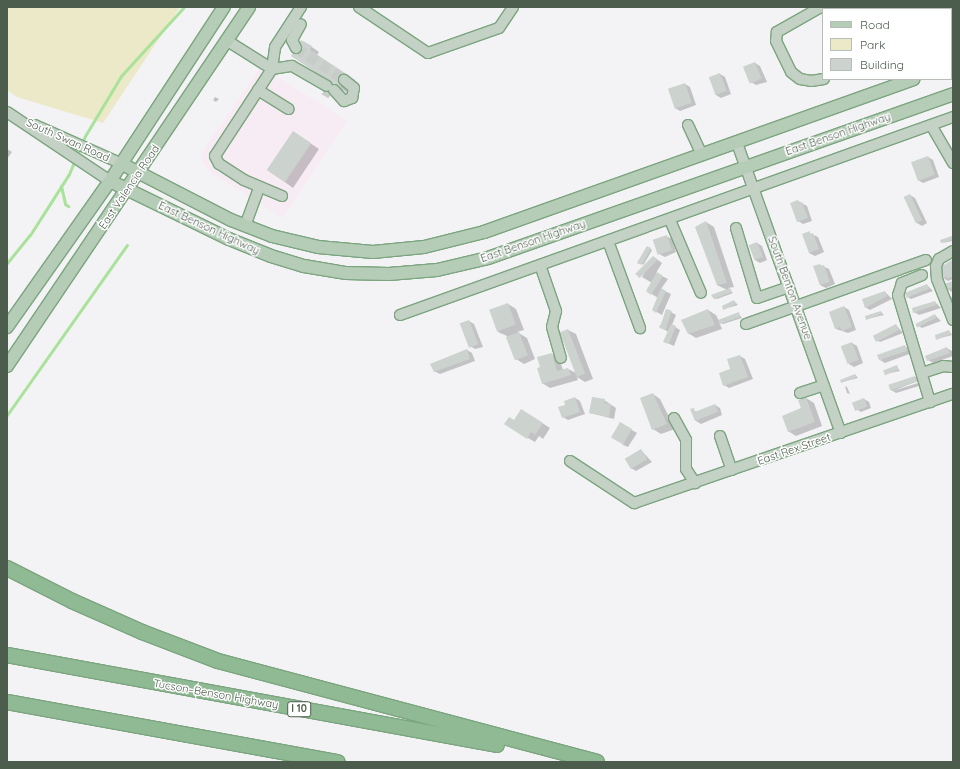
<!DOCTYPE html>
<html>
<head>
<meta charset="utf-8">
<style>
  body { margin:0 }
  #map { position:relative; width:960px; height:769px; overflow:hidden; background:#f3f2f4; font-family:Quicksand,sans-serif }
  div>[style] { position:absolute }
  .commercial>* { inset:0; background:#f8ecf4 }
  .green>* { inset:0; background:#ebe9c7 }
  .shadow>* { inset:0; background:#0003; transform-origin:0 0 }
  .stream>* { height:3px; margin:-1.5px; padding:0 1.5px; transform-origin:1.5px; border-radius:1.5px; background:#a9e29a }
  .building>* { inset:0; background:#ccd2ce; transform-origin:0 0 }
  .minor-tunnel>* { height:10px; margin-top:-5px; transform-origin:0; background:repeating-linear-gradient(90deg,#c9cdca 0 10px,transparent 0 15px) }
  .roads { filter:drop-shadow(1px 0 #7ba57f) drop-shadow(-1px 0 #7ba57f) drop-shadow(0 1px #7ba57f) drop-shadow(0 -1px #7ba57f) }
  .minor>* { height:10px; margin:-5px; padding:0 5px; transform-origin:5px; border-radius:5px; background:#c4d1c5 }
  .major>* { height:12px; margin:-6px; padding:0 6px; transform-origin:6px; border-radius:6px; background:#b5ccb7 }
  .highway>* { height:14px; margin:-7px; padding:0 7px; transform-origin:7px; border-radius:7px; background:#90ba94 }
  span { translate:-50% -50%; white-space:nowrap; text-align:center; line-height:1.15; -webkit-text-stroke:3px #fff; paint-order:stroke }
  .shield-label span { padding:1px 3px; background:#fff; border:1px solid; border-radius:3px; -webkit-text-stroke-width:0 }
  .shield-label { font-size:10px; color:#4c5d4d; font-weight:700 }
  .street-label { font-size:11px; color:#4c5d4d }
  .frame { position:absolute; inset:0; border:8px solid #4c5d4d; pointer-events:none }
  .legend { position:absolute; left:822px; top:8px; width:130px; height:72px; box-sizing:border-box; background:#fff; border:1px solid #b7beb8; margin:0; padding:5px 7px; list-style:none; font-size:12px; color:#4c5d4d }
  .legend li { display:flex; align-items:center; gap:8px; height:20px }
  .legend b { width:20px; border:1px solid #b7beb8 }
</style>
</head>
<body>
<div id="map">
  <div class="commercial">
    <div style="clip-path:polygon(261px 66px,347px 121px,283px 218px,213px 174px,203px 164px,201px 154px)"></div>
  </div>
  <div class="green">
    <div style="clip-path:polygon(7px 7px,180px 7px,103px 123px,17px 97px,7px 90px)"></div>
  </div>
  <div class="shadow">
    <div style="clip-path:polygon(309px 45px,319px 52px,317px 55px,355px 80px,347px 93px,292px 55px)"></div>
    <div style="clip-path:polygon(755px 63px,760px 66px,767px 82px,756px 85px,751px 82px)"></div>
    <div style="clip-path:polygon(720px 74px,725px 77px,731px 94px,721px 98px,716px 95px,710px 78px)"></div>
    <div style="clip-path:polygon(685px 84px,690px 87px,696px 105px,680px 111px,675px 108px)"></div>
    <div style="clip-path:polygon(215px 97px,219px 99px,216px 102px,213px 100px)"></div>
    <div style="clip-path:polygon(301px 137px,319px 149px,293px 188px,268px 170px)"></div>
    <div style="clip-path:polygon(7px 149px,12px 152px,7px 159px)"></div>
    <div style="clip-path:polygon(928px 157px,933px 160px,939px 177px,923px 183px,918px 180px)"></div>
    <div style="clip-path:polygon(910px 195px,915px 198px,927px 223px,922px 226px,917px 223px,905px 197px)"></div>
    <div style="clip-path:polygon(798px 201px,807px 206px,812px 221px,803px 224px,798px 221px)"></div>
    <div style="clip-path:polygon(706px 222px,714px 227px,734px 287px,728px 288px,733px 293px,717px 299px,714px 298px,727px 290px,717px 285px)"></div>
    <div style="clip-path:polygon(809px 233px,818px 237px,824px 252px,815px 256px,809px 253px)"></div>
    <div style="clip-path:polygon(666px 236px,672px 239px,676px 252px,665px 257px,659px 254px)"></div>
    <div style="clip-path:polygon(952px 237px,953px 241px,942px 243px)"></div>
    <div style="clip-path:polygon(757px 243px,762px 246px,767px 260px,760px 263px,755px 260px,750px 246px)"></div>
    <div style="left:647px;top:247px;width:6px;height:17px;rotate:31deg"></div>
    <div style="clip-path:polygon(654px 257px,662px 263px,656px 273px,668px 279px,661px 289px,671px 294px,662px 315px,653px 310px,658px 298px,647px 291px,652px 283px,642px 277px)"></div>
    <div style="clip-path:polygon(952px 261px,953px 279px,948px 281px,943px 278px)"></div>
    <div style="clip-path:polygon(820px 265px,829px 269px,835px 284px,826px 288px,820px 285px,814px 267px)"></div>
    <div style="clip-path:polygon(953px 282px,953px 292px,952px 292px,947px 289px)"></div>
    <div style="clip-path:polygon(927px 285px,933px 291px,911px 299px,906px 296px)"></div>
    <div style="clip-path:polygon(885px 292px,892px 299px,870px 310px,865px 307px)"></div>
    <div style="clip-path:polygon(953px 296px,953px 305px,950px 298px)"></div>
    <div style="clip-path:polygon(734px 301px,738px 305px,724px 309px)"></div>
    <div style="clip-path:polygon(935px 302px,941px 308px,919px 315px,914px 312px)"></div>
    <div style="clip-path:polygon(508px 304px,516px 309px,524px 330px,517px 332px,527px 338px,535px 359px,524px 364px,516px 359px,507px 336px,498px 332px)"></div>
    <div style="clip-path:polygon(844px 307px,849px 310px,856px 330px,848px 333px,836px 329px)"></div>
    <div style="clip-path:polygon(708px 310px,716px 315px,719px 321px,739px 314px,742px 318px,723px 324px,719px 322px,722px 329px,696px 338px,688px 333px)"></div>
    <div style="clip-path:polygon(671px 312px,676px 315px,672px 325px,680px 330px,674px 346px,665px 342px,669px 332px,659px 327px)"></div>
    <div style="clip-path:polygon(881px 312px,884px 315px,867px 319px)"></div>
    <div style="clip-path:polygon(935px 315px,941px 321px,922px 328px,917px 325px)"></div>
    <div style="clip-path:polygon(469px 321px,474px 324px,483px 347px,475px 349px,470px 346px)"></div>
    <div style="clip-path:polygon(896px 325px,903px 333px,880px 342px,875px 339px)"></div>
    <div style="clip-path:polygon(568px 330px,576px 334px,593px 379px,585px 382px,577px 377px,578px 380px,550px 388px,542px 383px,542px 367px,551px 354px,559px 358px,563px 370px,568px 369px,576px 373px)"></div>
    <div style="clip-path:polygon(949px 331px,952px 335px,937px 339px)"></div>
    <div style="clip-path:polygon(852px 343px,857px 346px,863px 363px,854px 367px,849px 364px)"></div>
    <div style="clip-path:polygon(905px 346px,912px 353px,885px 363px,880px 360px)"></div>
    <div style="clip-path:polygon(947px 348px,952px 351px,953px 356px,933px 363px,928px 360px)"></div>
    <div style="clip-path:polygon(467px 350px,472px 353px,475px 361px,440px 374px,434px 371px)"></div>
    <div style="clip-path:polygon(740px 356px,745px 359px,753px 379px,729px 388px,724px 385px,732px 370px,728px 360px)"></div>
    <div style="clip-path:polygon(897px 367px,900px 371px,885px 374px)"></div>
    <div style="clip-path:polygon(855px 375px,858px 378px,842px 382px)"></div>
    <div style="clip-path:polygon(915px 377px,920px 380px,893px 391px,921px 382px,922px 385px,896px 393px,891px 390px,889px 386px)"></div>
    <div style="clip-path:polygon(845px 386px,847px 387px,850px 394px,847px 393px)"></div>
    <div style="clip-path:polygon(653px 394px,660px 399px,675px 429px,661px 434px,653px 429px)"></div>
    <div style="clip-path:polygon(575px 398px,580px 401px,585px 414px,568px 420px,563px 417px,566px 405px)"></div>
    <div style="clip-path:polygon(806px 398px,814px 403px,822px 426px,796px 436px,788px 431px)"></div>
    <div style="clip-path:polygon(864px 399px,869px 402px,871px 408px,861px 412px,856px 409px)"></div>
    <div style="clip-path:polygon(604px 400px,616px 408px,614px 419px,590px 413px)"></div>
    <div style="clip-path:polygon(715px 405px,720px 408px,722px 415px,701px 424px,696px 421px,691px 410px,699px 412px)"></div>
    <div style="clip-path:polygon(530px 415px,550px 428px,543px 439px,539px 436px,535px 442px,528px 438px,515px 421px)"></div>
    <div style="clip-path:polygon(620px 423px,637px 433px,628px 447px,623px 445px)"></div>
    <div style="clip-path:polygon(641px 450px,652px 462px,636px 471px,631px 468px,626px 459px)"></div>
  </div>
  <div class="stream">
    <div style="left:61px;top:186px;width:18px;rotate:77deg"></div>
    <div style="left:65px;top:204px;width:4px;rotate:34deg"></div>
    <div style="left:7px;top:263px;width:36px;rotate:-51deg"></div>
    <div style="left:30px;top:235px;width:72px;rotate:-57.4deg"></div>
    <div style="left:69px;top:174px;width:41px;rotate:-67.2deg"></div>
    <div style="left:85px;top:136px;width:70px;rotate:-59deg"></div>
    <div style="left:121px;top:76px;width:93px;rotate:-47.6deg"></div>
    <div style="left:7px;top:415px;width:208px;rotate:-54.8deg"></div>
  </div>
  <div class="building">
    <div style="clip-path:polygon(301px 40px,312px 46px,310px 50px,348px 75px,339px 89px,335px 88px,330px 96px,323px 91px,329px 83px,327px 80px,291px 56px)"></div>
    <div style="left:755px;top:62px;width:18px;height:13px;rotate:68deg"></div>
    <div style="left:720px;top:73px;width:19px;height:12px;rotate:69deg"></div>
    <div style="left:685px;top:83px;width:21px;height:18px;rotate:71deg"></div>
    <div style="left:293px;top:131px;width:22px;height:47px;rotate:34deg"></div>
    <div style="left:928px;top:156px;width:20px;height:18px;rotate:70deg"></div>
    <div style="left:910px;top:194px;width:29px;height:7px;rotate:65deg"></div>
    <div style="clip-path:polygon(798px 200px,799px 203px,802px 202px,808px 218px,797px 222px,790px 203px)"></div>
    <div style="clip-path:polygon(706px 221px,727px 283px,717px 285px,695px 227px)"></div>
    <div style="clip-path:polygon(810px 231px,810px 234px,813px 233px,819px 249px,809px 253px,802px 234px)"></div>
    <div style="left:667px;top:235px;width:16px;height:15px;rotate:72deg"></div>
    <div style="clip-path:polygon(952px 236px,953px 240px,941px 243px,940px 240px)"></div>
    <div style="left:757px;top:242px;width:16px;height:9px;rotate:68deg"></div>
    <div style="clip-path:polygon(647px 246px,651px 248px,642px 265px,637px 263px)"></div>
    <div style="left:653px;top:256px;width:6px;height:25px;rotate:45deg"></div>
    <div style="clip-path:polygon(952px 260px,953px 277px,942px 278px,939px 268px)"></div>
    <div style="clip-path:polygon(820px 264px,821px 266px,824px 265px,830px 282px,820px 285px,813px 266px)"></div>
    <div style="clip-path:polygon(657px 272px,663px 276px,651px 295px,646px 291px)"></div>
    <div style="clip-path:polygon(953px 281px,953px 287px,946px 290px,944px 284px)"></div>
    <div style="left:927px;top:284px;width:5px;height:24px;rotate:68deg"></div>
    <div style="clip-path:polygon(661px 288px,666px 291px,656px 313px,652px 310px)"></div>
    <div style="clip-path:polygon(730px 288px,732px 292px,714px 299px,711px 295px)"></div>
    <div style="clip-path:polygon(885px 291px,887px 296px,865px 308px,862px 299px)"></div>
    <div style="clip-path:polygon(734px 300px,736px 304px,723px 310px,722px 306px)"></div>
    <div style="clip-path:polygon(935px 301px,936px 305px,913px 313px,912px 308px)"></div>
    <div style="left:508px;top:303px;width:23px;height:20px;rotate:70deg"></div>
    <div style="clip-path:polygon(844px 306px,852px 327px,842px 331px,840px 327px,835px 329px,829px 312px)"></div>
    <div style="left:666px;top:309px;width:6px;height:20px;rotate:18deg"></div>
    <div style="clip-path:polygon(708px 309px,715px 325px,688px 334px,681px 320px)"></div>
    <div style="clip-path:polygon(881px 311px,882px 314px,866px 320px,865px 316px)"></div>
    <div style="clip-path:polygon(739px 312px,740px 317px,720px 324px,718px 320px)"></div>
    <div style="left:935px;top:314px;width:4px;height:22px;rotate:63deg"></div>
    <div style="left:469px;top:320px;width:26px;height:10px;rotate:69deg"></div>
    <div style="clip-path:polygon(671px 324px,676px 326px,669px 344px,663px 342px)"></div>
    <div style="left:896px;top:324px;width:7px;height:26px;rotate:63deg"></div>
    <div style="left:568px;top:329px;width:48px;height:9px;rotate:69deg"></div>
    <div style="clip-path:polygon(949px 330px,951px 334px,936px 340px,935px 335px)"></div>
    <div style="left:519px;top:332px;width:25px;height:14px;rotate:69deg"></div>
    <div style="left:852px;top:342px;width:19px;height:12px;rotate:69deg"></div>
    <div style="clip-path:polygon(905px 345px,907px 351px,879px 360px,877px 355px)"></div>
    <div style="clip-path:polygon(947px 347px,950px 353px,927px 361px,925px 356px)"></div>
    <div style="clip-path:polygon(467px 349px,470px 359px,434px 372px,430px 364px)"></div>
    <div style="clip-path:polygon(552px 353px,557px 371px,568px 368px,571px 375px,542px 384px,537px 368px,540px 367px,537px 357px)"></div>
    <div style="clip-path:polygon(740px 355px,748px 377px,723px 386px,719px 373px,730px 369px,727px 359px)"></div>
    <div style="left:897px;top:365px;width:5px;height:15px;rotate:68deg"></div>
    <div style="clip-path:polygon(855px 374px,857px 377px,841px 383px,840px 380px)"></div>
    <div style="left:915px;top:376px;width:6px;height:28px;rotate:72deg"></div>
    <div style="clip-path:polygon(653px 393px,667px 424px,652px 430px,640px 398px)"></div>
    <div style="clip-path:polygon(575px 397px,580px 412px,562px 418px,558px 407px,565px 405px,564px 401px)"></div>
    <div style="clip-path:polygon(592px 397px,605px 399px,604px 403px,611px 404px,609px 417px,589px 413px)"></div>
    <div style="clip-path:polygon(806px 397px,815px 422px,788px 432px,782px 416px,801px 408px,798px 400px)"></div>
    <div style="left:864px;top:398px;width:9px;height:13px;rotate:69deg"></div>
    <div style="clip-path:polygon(715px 404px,718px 412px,695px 421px,690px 409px,694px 408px,695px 412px)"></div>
    <div style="clip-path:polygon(521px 409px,543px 423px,535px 435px,531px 432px,527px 439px,504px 424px,509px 417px,514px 420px)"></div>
    <div style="left:620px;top:422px;width:14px;height:18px;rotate:30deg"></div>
    <div style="left:641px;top:449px;width:12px;height:19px;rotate:59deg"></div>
  </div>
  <div class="minor-tunnel">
    <div style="left:296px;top:48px;width:58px;rotate:33.7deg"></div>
    <div style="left:324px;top:90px;width:8px;rotate:30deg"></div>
  </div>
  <div class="roads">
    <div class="minor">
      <div style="left:359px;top:7px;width:83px;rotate:33.7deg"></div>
      <div style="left:428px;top:53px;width:75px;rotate:-19.4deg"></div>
      <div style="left:499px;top:28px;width:25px;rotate:-56deg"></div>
      <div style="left:821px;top:7px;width:51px;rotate:150.4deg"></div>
      <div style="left:777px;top:32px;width:9px;rotate:96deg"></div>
      <div style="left:776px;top:41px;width:34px;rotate:64deg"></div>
      <div style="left:791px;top:72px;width:11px;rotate:38deg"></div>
      <div style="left:800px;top:79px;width:11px;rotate:10deg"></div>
      <div style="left:811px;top:81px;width:13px;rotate:-9deg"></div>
      <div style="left:849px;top:7px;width:4px;rotate:34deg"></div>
      <div style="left:943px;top:9px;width:10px;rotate:-6deg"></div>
      <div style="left:226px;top:40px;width:54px;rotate:32.2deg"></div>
      <div style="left:272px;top:69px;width:20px;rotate:-9deg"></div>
      <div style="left:292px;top:66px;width:40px;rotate:29.7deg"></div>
      <div style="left:296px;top:48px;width:9px;rotate:-117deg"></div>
      <div style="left:292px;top:40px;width:18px;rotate:-61deg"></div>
      <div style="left:951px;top:51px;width:2px;rotate:27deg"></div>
      <div style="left:258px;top:90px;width:36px;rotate:32deg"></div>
      <div style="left:334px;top:90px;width:15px;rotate:48deg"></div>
      <div style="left:344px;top:101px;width:9px;rotate:-21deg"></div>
      <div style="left:352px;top:98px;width:10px;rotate:-79deg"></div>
      <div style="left:354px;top:88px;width:13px;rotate:-141deg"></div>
      <div style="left:7px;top:112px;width:124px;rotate:33.8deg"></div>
      <div style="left:35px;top:125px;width:95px;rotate:24.1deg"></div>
      <div style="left:688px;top:125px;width:33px;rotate:65deg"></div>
      <div style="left:931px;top:125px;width:44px;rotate:59.9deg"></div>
      <div style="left:737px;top:143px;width:308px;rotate:70.3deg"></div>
      <div style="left:282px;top:196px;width:41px;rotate:-157.2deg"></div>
      <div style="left:244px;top:180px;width:30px;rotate:-147deg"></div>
      <div style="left:219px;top:164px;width:9px;rotate:-117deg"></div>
      <div style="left:215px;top:156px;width:104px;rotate:-56.8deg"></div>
      <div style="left:272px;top:69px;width:22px;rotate:-82deg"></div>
      <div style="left:275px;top:47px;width:48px;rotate:-57deg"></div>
      <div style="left:670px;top:220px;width:79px;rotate:67deg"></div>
      <div style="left:245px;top:226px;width:40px;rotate:-69.8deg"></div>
      <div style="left:736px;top:228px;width:73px;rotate:73.3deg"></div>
      <div style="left:757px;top:298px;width:34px;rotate:-19deg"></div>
      <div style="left:608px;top:241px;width:93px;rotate:69.8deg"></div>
      <div style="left:953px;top:251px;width:16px;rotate:150deg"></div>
      <div style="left:939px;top:259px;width:8px;rotate:113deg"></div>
      <div style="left:936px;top:266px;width:13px;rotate:86deg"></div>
      <div style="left:937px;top:279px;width:44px;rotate:68.7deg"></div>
      <div style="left:540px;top:265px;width:49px;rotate:70.8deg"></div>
      <div style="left:556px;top:311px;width:16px;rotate:104deg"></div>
      <div style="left:552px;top:327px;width:32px;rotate:74deg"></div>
      <div style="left:922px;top:275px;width:22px;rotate:158deg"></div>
      <div style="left:902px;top:283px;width:13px;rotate:108deg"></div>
      <div style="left:898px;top:295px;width:112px;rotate:73.3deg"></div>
      <div style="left:400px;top:315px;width:587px;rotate:-19.7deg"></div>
      <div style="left:746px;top:324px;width:191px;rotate:-19.6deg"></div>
      <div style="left:922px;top:373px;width:22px;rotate:-18deg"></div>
      <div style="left:943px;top:366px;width:10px;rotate:6deg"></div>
      <div style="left:800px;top:393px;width:25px;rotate:-18deg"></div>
      <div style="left:674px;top:418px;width:25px;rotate:61deg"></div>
      <div style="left:686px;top:440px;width:29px;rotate:90deg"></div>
      <div style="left:686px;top:469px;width:17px;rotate:57deg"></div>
      <div style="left:720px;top:436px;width:36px;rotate:71deg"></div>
      <div style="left:570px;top:461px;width:77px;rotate:33.3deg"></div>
      <div style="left:634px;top:503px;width:337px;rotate:-18.9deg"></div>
    </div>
    <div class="major">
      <div style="left:951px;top:66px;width:2px;rotate:-27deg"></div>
      <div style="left:122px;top:164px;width:123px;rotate:27.2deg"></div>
      <div style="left:231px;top:220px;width:44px;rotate:21.3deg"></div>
      <div style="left:272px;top:236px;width:47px;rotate:13.4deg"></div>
      <div style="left:318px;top:247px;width:55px;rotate:5.2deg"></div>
      <div style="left:373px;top:252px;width:51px;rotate:-5.6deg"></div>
      <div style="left:424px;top:247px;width:62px;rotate:-14deg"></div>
      <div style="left:484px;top:232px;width:456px;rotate:-19.6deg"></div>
      <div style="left:110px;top:181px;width:132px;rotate:26deg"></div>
      <div style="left:229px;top:239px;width:45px;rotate:22deg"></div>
      <div style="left:271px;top:256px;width:34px;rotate:17deg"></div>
      <div style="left:304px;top:266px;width:43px;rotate:9.5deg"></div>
      <div style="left:346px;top:273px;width:43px;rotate:1.3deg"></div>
      <div style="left:389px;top:274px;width:48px;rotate:-4.8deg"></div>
      <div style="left:437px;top:270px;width:52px;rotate:-13.2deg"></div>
      <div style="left:488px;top:258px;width:493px;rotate:-19.4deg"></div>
      <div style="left:7px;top:327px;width:179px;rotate:-54.8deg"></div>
      <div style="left:110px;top:181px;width:208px;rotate:-56.8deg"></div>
      <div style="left:7px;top:366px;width:433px;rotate:-56deg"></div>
    </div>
    <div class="highway">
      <div style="left:7px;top:568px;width:73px;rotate:26.9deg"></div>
      <div style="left:72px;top:601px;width:77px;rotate:23.9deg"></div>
      <div style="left:142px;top:632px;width:81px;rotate:20.9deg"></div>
      <div style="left:218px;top:661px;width:392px;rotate:14.9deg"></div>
      <div style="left:7px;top:655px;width:498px;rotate:10.4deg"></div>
      <div style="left:7px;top:702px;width:336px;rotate:10.3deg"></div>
    </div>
  </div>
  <div class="shield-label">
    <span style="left:299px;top:709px">I 10</span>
  </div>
  <div class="street-label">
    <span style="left:838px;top:134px;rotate:-19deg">East Benson Highway</span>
    <span style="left:68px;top:140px;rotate:24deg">South Swan Road</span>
    <span style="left:129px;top:187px;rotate:-56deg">East Valencia Road</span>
    <span style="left:209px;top:228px;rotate:25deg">East Benson Highway</span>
    <span style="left:533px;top:241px;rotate:-19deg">East Benson Highway</span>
    <span style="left:790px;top:288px;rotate:70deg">South Benton Avenue</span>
    <span style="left:794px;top:449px;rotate:-19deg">East Rex Street</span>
    <span style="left:216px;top:694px;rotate:10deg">Tucson–Benson Highway</span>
  </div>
  <div class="frame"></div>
  <ul class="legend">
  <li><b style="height:5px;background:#b5ccb7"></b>Road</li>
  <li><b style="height:11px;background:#ebe9c7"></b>Park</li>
  <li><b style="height:11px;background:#ccd2ce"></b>Building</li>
  </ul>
</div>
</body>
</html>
